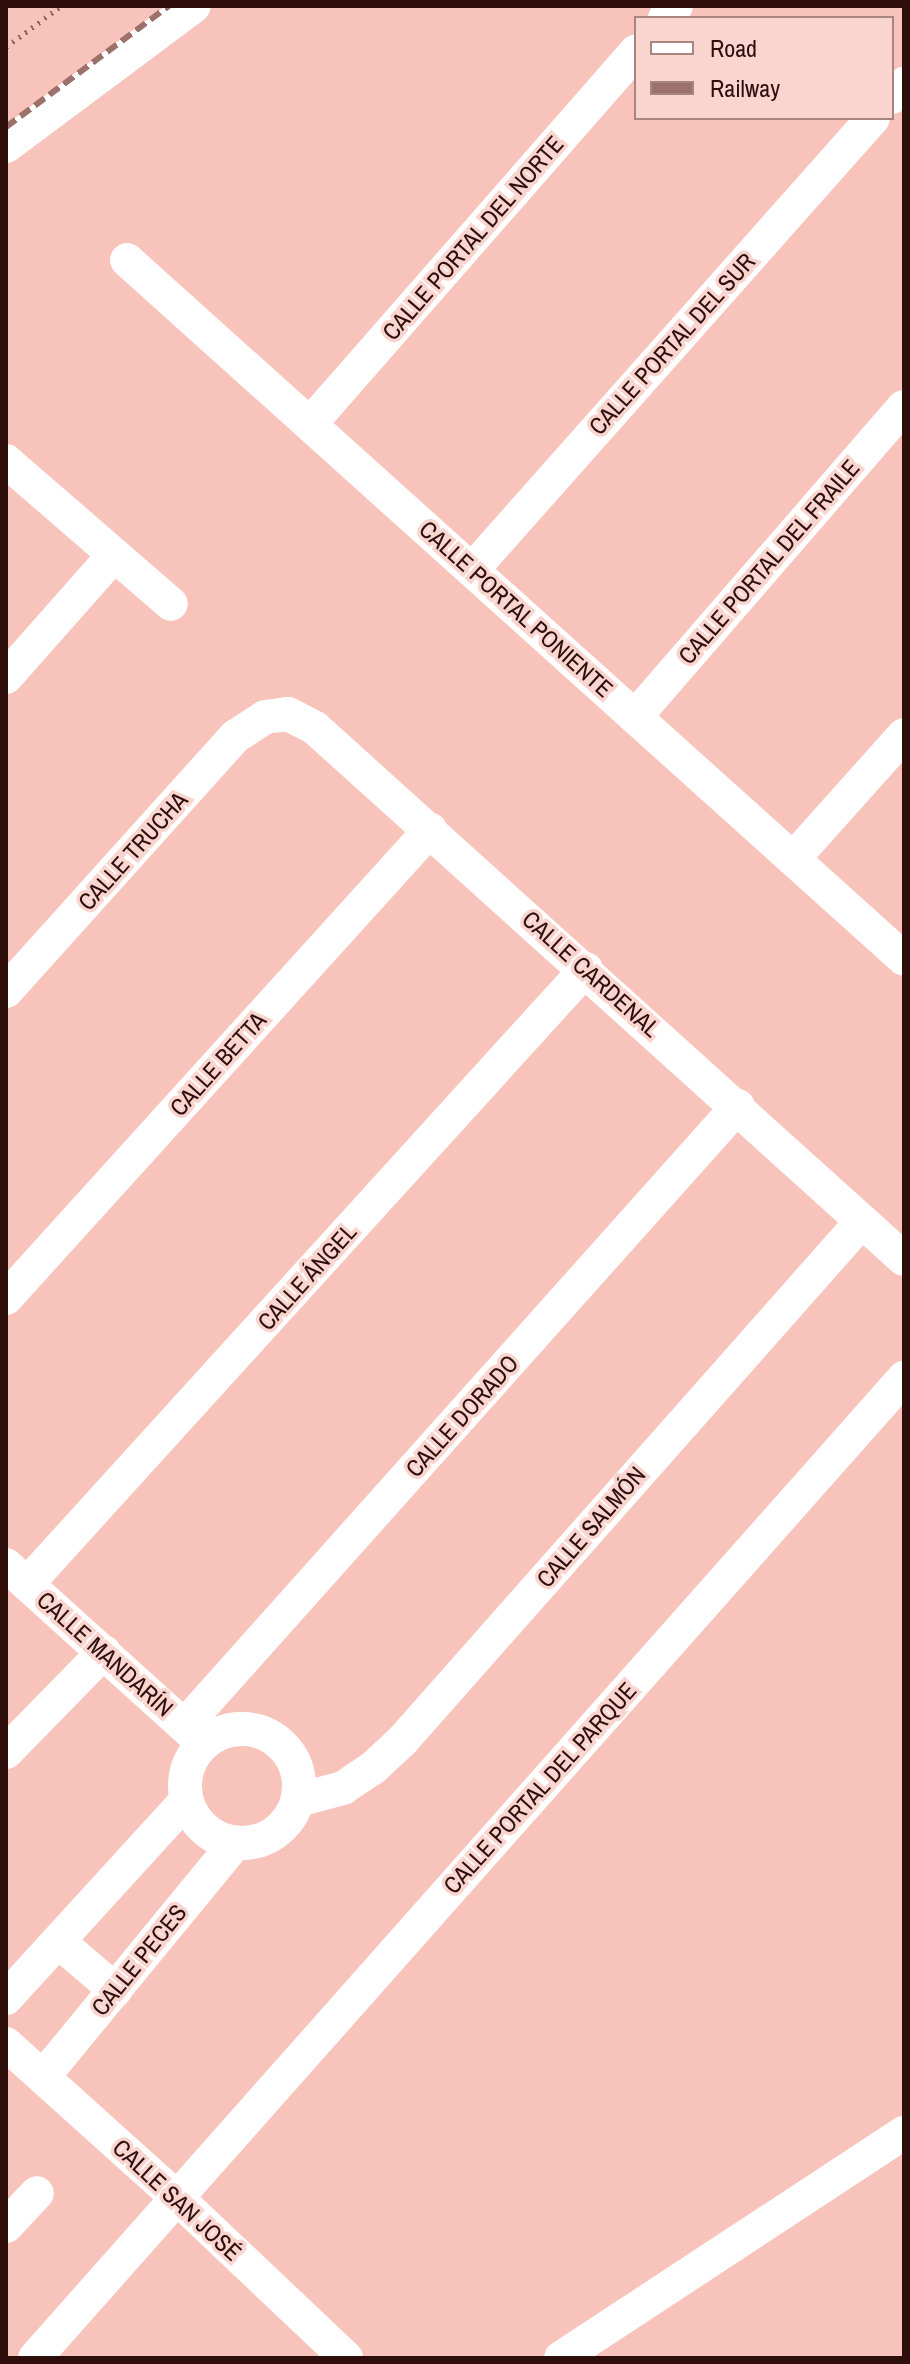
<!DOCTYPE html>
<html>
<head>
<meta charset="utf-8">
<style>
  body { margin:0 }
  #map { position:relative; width:910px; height:2364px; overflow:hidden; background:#f8c3bb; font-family:"Archivo Narrow",sans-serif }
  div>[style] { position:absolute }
  .path>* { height:5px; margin-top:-2.5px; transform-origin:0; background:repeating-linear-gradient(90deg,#8e655f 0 2px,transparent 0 8px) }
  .street>* { height:34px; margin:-17px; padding:0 17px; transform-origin:17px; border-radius:17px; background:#fff }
  .street>.ring { margin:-17px; padding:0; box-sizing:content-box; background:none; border:34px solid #fff; border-radius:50% }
  .rail>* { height:6px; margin-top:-3px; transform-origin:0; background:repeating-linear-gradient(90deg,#9c716b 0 12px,transparent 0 18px) }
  span { translate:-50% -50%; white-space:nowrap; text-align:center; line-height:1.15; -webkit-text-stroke:7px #fad5cf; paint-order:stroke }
  .street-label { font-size:24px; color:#2d0e0b }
  .frame { position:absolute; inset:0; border:8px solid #2d0e0b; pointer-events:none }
  .legend { position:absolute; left:634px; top:16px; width:260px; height:104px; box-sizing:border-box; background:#fad5cf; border:2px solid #a88581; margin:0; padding:10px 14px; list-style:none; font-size:24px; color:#2d0e0b }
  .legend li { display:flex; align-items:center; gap:16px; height:40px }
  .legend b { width:40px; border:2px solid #a88581 }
</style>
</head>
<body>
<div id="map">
  <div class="path">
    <div style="left:6px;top:47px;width:69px;rotate:-36.7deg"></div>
  </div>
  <div class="street">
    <div style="left:665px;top:18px;width:16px;rotate:-47deg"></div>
    <div style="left:892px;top:97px;width:18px;rotate:-47deg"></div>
    <div style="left:6px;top:146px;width:234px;rotate:-36.7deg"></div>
    <div style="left:127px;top:260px;width:1045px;rotate:41.97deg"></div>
    <div style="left:310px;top:424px;width:495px;rotate:-48.8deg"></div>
    <div style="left:6px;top:461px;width:218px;rotate:40.9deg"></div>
    <div style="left:472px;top:570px;width:604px;rotate:-48.42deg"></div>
    <div style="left:6px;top:677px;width:162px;rotate:-48.5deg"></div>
    <div style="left:635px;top:717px;width:410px;rotate:-49.1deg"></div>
    <div style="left:793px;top:859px;width:166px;rotate:-48.2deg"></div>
    <div style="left:6px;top:991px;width:343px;rotate:-48deg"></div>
    <div style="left:236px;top:736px;width:35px;rotate:-33deg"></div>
    <div style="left:265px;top:717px;width:23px;rotate:-7deg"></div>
    <div style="left:288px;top:714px;width:30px;rotate:27deg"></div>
    <div style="left:315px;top:728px;width:793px;rotate:42.04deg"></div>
    <div style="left:6px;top:1298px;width:632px;rotate:-47.82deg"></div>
    <div style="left:6px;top:1565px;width:261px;rotate:42.1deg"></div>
    <div style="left:27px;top:1584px;width:831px;rotate:-47.73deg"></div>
    <div style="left:185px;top:1725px;width:830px;rotate:-48.22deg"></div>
    <div class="ring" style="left:185px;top:1729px;width:80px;height:80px"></div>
    <div style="left:6px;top:1752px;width:140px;rotate:-45.6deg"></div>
    <div style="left:298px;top:1800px;width:47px;rotate:-14.9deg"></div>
    <div style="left:343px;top:1788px;width:36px;rotate:-34deg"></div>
    <div style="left:373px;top:1768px;width:40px;rotate:-43deg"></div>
    <div style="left:402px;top:1741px;width:694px;rotate:-48.5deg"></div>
    <div style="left:59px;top:1942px;width:74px;rotate:40.6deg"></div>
    <div style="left:6px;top:1998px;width:267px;rotate:-47.6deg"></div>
    <div style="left:6px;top:2044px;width:229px;rotate:42deg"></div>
    <div style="left:176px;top:2197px;width:234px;rotate:43.4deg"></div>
    <div style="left:43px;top:2077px;width:303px;rotate:-50.6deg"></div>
    <div style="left:6px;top:2226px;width:45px;rotate:-46.8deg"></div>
    <div style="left:35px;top:2358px;width:1310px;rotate:-48.44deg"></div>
    <div style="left:561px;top:2358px;width:410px;rotate:-33.3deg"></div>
  </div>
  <div class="rail">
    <div style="left:6px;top:127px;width:203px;rotate:-36.6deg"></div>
  </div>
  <div class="street-label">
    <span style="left:473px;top:238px;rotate:-49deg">CALLE PORTAL DEL NORTE</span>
    <span style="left:672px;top:344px;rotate:-48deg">CALLE PORTAL DEL SUR</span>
    <span style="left:769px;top:562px;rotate:-49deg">CALLE PORTAL DEL FRAILE</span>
    <span style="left:516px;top:609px;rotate:42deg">CALLE PORTAL PONIENTE</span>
    <span style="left:133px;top:851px;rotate:-48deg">CALLE TRUCHA</span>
    <span style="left:591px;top:974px;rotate:42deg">CALLE CARDENAL</span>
    <span style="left:218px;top:1064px;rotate:-48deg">CALLE BETTA</span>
    <span style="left:307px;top:1277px;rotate:-48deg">CALLE ÁNGEL</span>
    <span style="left:462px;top:1416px;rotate:-48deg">CALLE DORADO</span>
    <span style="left:591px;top:1527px;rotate:-49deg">CALLE SALMÓN</span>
    <span style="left:105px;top:1654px;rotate:42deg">CALLE MANDARÍN</span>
    <span style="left:540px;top:1788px;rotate:-48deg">CALLE PORTAL DEL PARQUE</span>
    <span style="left:139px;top:1960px;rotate:-51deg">CALLE PECES</span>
    <span style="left:177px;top:2200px;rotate:43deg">CALLE SAN JOSÉ</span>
  </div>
  <div class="frame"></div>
  <ul class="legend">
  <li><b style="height:10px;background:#fff"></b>Road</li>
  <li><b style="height:10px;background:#9c716b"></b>Railway</li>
  </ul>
</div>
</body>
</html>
